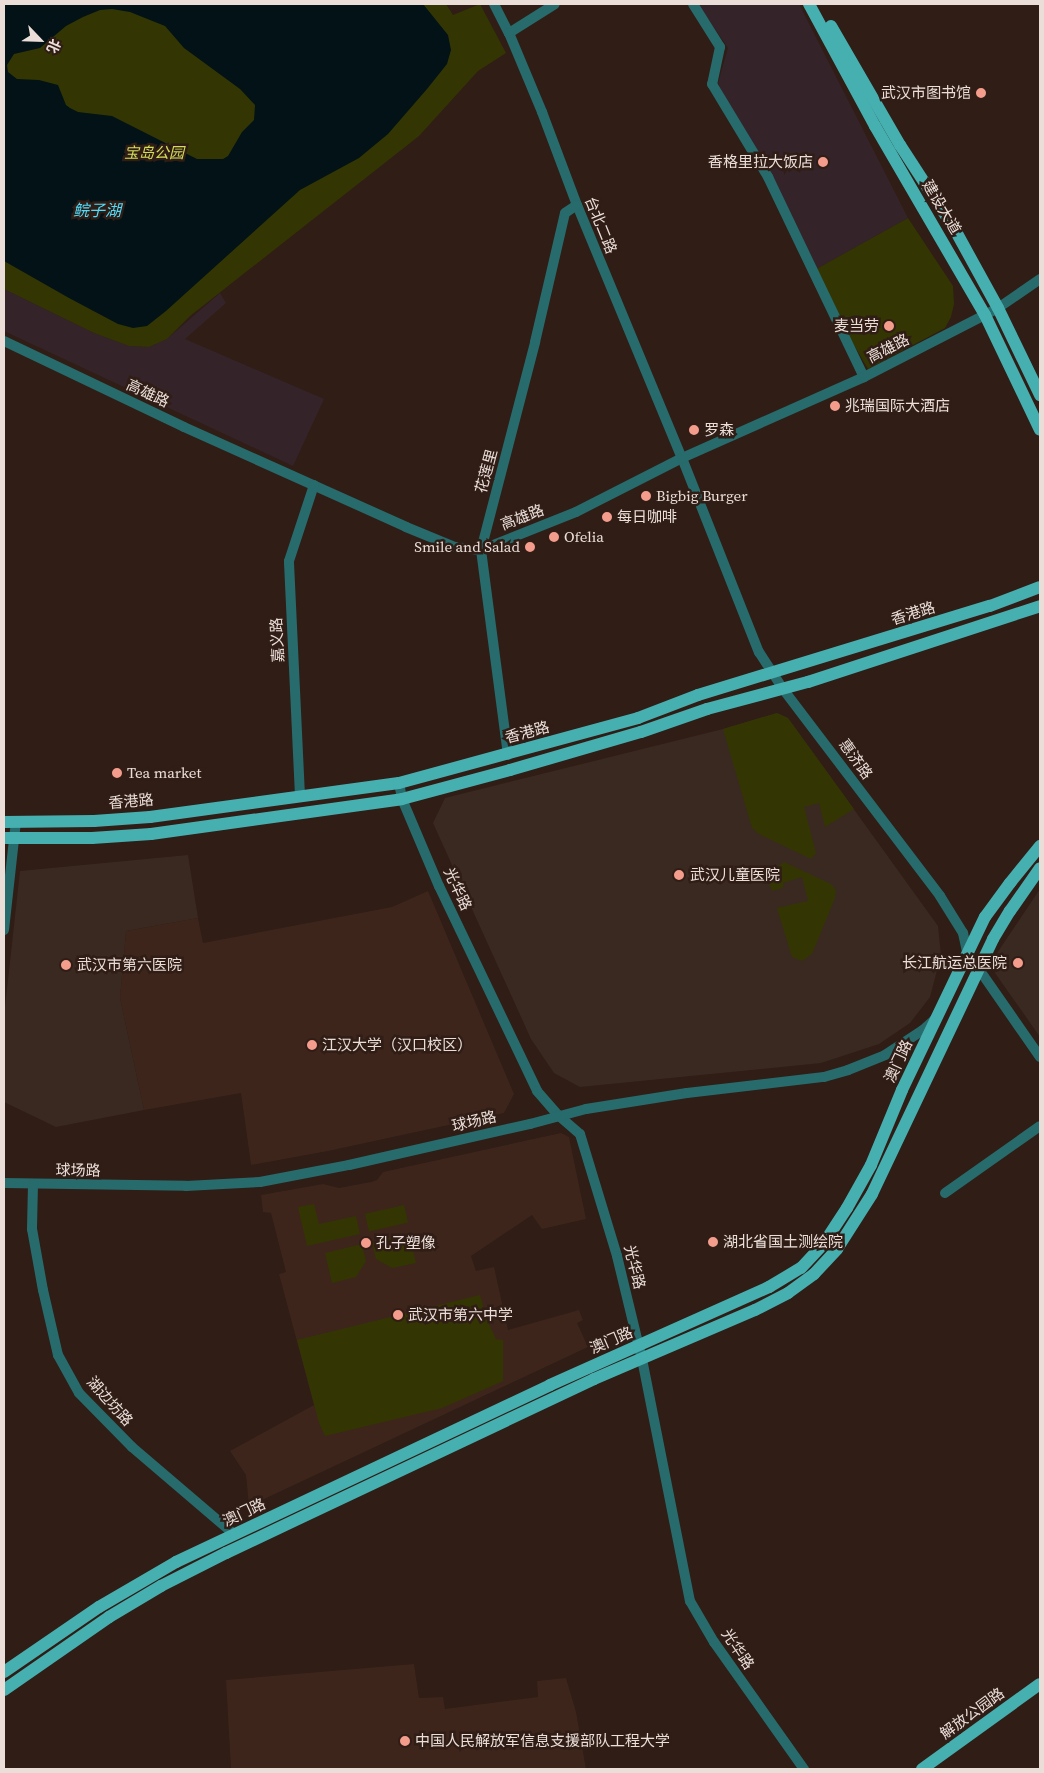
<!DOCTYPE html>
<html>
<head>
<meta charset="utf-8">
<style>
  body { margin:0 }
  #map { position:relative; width:1044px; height:1773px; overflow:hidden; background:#2f1d16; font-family:"Source Serif 4","Noto Sans SC",serif }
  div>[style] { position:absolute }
  .commercial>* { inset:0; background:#35232a }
  .built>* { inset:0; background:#3d251b }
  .medical>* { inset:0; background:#3a2921 }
  .green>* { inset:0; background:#333603; transform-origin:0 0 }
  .water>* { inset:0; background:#021216 }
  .minor>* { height:10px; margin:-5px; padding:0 5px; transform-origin:5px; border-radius:5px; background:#276b6c }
  .major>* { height:12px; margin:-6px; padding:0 6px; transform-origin:6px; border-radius:6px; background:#46afb0 }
  .dots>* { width:14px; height:14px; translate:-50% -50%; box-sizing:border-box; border:2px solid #2f1d16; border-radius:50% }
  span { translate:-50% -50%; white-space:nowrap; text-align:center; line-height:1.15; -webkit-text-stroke:5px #2f1d16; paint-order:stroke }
  .poi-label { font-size:15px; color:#ebded9 }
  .right { translate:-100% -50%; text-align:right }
  .left { translate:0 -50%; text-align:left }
  .park-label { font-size:15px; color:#d3de57; font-style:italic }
  .street-label { font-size:15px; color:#ebded9 }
  .water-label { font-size:16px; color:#50ddfb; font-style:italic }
  .frame { position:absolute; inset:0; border:5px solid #ebded9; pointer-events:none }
  .north { position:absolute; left:15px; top:15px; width:50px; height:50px; -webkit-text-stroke:4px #2f1d16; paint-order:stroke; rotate:114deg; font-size:14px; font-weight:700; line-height:20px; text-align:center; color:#ebded9 }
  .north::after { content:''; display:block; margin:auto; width:18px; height:22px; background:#ebded9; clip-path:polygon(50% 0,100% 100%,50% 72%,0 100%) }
</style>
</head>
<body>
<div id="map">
  <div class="commercial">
    <div style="clip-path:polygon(698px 4px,799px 4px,908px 218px,811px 272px,718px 83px,728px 48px)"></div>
    <div style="clip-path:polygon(4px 289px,94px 333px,129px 346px,149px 347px,167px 339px,220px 293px,226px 303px,185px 339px,324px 399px,293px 466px,4px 331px)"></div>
  </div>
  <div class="built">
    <div style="clip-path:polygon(428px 891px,514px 1094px,504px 1113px,328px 1151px,251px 1165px,241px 1093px,144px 1110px,120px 998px,126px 931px,198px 918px,203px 943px,392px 907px)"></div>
    <div style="clip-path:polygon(561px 1133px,569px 1137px,586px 1219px,542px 1229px,532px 1215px,471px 1256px,476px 1271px,494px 1267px,508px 1330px,579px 1310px,583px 1320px,577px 1323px,588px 1347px,249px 1506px,246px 1475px,230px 1451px,314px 1405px,279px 1274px,286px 1272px,271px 1213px,263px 1212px,261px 1195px,323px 1184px,339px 1188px,371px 1182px,377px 1180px,383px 1172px)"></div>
    <div style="clip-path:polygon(414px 1664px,419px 1698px,443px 1697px,445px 1709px,538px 1697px,537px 1681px,566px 1678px,576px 1712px,586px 1769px,231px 1769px,226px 1680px)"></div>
  </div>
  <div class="medical">
    <div style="clip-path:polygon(777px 713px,788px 718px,938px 926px,941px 955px,930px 997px,910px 1023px,879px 1044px,821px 1063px,580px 1087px,554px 1073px,531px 1039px,433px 823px,445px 798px,723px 729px)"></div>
    <div style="clip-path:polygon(188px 855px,198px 918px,126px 931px,120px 998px,144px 1110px,56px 1127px,4px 1102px,4px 1016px,20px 871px)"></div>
    <div style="clip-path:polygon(1040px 889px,1040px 1037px,995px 973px,997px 953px)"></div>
  </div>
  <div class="green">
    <div style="clip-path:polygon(4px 4px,446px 4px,453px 15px,480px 4px,506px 53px,478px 71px,419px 136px,190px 316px,167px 339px,149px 347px,129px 346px,94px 333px,4px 289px)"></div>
    <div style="clip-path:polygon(908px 218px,953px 286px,954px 304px,951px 317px,945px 328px,868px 369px,811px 272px)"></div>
    <div style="clip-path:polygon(777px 713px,788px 718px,854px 809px,825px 827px,819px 803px,804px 807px,816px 853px,811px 859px,759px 834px,752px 828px,723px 729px)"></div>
    <div style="clip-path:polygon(784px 862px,831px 884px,836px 890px,835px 898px,812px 954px,802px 961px,792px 957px,777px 908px,808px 901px,802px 877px,783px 883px,783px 888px,772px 891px,767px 877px,770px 872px)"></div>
    <div style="clip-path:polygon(314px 1204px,319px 1224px,356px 1216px,360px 1234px,307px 1246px,298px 1207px)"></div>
    <div style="left:404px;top:1205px;width:18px;height:40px;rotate:77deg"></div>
    <div style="clip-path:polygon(409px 1233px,416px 1263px,392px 1268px,376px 1259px,372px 1242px)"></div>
    <div style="clip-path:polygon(362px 1244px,366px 1261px,356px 1277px,332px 1283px,325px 1253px)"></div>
    <div style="clip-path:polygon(480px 1295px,487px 1320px,496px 1339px,503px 1340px,503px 1381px,442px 1408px,325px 1436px,319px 1423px,297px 1340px)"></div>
  </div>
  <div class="water">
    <div style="clip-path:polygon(evenodd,4px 4px,423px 4px,448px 35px,451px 50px,447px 64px,427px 89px,388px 134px,359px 158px,300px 190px,166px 311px,147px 326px,133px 328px,118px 324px,69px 298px,4px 261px,4px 4px,112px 9px,130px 12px,165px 26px,184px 48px,240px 89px,255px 105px,254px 120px,242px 132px,228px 156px,223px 159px,197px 159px,112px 116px,78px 112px,70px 108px,66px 105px,58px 85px,39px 80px,17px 79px,8px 72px,7px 65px,14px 54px,40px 48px,66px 26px,83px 17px,100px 10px,112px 9px)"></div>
  </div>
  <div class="minor">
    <div style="left:494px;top:4px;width:33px;rotate:63deg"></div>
    <div style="left:509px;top:33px;width:86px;rotate:67.3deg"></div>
    <div style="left:542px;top:112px;width:99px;rotate:69.4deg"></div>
    <div style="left:577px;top:205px;width:274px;rotate:67.5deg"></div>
    <div style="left:682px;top:458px;width:209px;rotate:68.4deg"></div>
    <div style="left:759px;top:652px;width:44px;rotate:57deg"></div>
    <div style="left:783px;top:689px;width:260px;rotate:52.8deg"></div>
    <div style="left:940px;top:896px;width:44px;rotate:58.1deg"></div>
    <div style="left:963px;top:933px;width:19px;rotate:78deg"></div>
    <div style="left:967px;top:952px;width:128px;rotate:55.2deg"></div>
    <div style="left:693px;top:4px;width:51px;rotate:57.9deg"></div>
    <div style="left:720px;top:47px;width:38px;rotate:102deg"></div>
    <div style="left:712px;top:84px;width:109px;rotate:58.9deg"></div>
    <div style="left:768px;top:177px;width:222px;rotate:64.4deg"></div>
    <div style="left:509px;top:33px;width:54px;rotate:-32.2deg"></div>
    <div style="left:4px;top:341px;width:199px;rotate:25.5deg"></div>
    <div style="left:184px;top:427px;width:243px;rotate:24.2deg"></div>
    <div style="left:406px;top:527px;width:53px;rotate:22.2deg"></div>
    <div style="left:455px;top:547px;width:26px;rotate:7deg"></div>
    <div style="left:481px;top:550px;width:102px;rotate:-21.8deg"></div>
    <div style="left:576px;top:512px;width:119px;rotate:-27deg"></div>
    <div style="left:682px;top:458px;width:199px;rotate:-24deg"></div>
    <div style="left:864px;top:377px;width:151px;rotate:-27.2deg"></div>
    <div style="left:998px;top:308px;width:51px;rotate:-34.6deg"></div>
    <div style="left:508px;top:755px;width:207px;rotate:-97.5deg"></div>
    <div style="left:481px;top:550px;width:215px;rotate:-75.4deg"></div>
    <div style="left:535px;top:342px;width:132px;rotate:-76.9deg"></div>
    <div style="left:565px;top:213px;width:14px;rotate:-34deg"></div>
    <div style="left:399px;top:783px;width:16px;rotate:79deg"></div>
    <div style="left:402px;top:799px;width:95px;rotate:67deg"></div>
    <div style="left:439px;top:886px;width:227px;rotate:64.4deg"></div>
    <div style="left:537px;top:1091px;width:32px;rotate:49deg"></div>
    <div style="left:558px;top:1115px;width:29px;rotate:41deg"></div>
    <div style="left:580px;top:1134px;width:127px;rotate:73.1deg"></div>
    <div style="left:617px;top:1256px;width:106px;rotate:76.4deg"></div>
    <div style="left:642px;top:1359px;width:247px;rotate:78.8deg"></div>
    <div style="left:690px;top:1601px;width:48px;rotate:59.7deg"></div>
    <div style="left:714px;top:1642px;width:156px;rotate:54.7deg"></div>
    <div style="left:300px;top:796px;width:235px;rotate:-92.7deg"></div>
    <div style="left:289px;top:561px;width:80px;rotate:-71.8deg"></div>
    <div style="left:4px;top:930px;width:109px;rotate:-83.7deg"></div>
    <div style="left:4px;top:1183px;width:182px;rotate:0.9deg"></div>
    <div style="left:186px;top:1186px;width:74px;rotate:-3.1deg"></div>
    <div style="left:260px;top:1182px;width:91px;rotate:-10.8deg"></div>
    <div style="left:349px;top:1165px;width:186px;rotate:-12.8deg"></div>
    <div style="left:530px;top:1124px;width:58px;rotate:-15deg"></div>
    <div style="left:586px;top:1109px;width:102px;rotate:-9deg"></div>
    <div style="left:687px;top:1093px;width:138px;rotate:-6.7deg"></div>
    <div style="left:824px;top:1077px;width:25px;rotate:-16deg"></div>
    <div style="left:848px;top:1070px;width:40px;rotate:-22deg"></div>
    <div style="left:885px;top:1055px;width:45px;rotate:-33.3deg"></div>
    <div style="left:923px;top:1030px;width:15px;rotate:-42deg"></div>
    <div style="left:33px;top:1184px;width:45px;rotate:91.3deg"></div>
    <div style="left:32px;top:1229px;width:62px;rotate:79.8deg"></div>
    <div style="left:43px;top:1290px;width:67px;rotate:77deg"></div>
    <div style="left:58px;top:1355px;width:43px;rotate:61.1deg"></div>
    <div style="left:79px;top:1393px;width:76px;rotate:45.5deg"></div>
    <div style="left:132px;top:1447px;width:134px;rotate:40.5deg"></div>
    <div style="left:945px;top:1193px;width:116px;rotate:-35.2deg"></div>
  </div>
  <div class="major">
    <div style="left:809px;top:4px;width:139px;rotate:61.6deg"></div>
    <div style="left:875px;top:126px;width:219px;rotate:59.8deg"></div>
    <div style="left:985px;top:315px;width:127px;rotate:64.4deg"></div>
    <div style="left:831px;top:26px;width:138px;rotate:59.9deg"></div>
    <div style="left:900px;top:145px;width:99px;rotate:57deg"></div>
    <div style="left:954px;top:228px;width:91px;rotate:61.2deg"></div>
    <div style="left:998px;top:308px;width:97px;rotate:64.2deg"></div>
    <div style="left:4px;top:822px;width:90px;rotate:-0.6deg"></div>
    <div style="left:94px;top:821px;width:56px;rotate:-4.1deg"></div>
    <div style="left:150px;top:817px;width:251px;rotate:-7.8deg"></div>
    <div style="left:399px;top:783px;width:248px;rotate:-15.2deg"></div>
    <div style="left:638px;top:718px;width:64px;rotate:-21deg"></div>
    <div style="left:698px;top:695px;width:305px;rotate:-17deg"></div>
    <div style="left:990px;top:606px;width:53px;rotate:-20.8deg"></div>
    <div style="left:4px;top:838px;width:88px"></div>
    <div style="left:92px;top:838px;width:59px;rotate:-3.9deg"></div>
    <div style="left:151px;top:834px;width:253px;rotate:-7.9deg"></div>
    <div style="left:402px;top:799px;width:112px;rotate:-15deg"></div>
    <div style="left:510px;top:770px;width:136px;rotate:-16.2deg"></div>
    <div style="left:641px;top:732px;width:70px;rotate:-19.2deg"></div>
    <div style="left:707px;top:709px;width:105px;rotate:-15deg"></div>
    <div style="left:808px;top:682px;width:244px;rotate:-18.1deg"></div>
    <div style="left:4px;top:1672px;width:115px;rotate:-34.4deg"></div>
    <div style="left:99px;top:1607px;width:89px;rotate:-30.3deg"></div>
    <div style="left:176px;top:1562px;width:414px;rotate:-25.3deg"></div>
    <div style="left:550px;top:1385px;width:240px;rotate:-24.1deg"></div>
    <div style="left:769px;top:1287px;width:37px;rotate:-31deg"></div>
    <div style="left:801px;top:1268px;width:34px;rotate:-47deg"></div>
    <div style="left:824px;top:1243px;width:42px;rotate:-56.7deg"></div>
    <div style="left:847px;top:1208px;width:49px;rotate:-60.8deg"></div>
    <div style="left:871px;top:1165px;width:81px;rotate:-67.5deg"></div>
    <div style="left:902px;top:1090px;width:192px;rotate:-64.4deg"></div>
    <div style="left:985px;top:917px;width:42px;rotate:-53.7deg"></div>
    <div style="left:1010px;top:883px;width:48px;rotate:-51deg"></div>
    <div style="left:4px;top:1690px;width:128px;rotate:-34.8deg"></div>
    <div style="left:109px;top:1617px;width:61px;rotate:-30.8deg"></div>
    <div style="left:161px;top:1586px;width:73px;rotate:-26.9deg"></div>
    <div style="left:226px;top:1553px;width:407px;rotate:-25.3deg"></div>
    <div style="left:594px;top:1379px;width:175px;rotate:-23.2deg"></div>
    <div style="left:755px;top:1310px;width:37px;rotate:-27deg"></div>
    <div style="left:788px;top:1293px;width:32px;rotate:-36deg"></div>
    <div style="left:814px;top:1274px;width:34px;rotate:-47deg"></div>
    <div style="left:837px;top:1249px;width:65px;rotate:-57.5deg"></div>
    <div style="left:872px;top:1194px;width:282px;rotate:-64.6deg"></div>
    <div style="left:993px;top:939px;width:33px;rotate:-59deg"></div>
    <div style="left:1010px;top:911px;width:52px;rotate:-55.1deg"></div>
    <div style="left:922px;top:1769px;width:145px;rotate:-35.8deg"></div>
  </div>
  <div class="dots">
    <div style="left:981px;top:93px;background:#f49d8c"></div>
    <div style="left:823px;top:162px;background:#f49d8c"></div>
    <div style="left:889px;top:326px;background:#f49d8c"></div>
    <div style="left:835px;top:406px;background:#f49d8c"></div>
    <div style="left:694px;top:430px;background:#f49d8c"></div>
    <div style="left:646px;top:496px;background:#f49d8c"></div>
    <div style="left:607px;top:517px;background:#f49d8c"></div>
    <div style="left:554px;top:537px;background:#f49d8c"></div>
    <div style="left:530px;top:547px;background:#f49d8c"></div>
    <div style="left:117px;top:773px;background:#f49d8c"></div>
    <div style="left:679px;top:875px;background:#f49d8c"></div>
    <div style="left:1018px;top:963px;background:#f49d8c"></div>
    <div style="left:66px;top:965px;background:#f49d8c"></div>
    <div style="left:312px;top:1045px;background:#f49d8c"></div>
    <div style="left:713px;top:1242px;background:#f49d8c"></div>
    <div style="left:366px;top:1243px;background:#f49d8c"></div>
    <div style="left:398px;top:1315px;background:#f49d8c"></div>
    <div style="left:405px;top:1741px;background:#f49d8c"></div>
  </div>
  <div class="poi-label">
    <span class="right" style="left:971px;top:93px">武汉市图书馆</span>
    <span class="right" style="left:813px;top:162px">香格里拉大饭店</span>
    <span class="right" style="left:879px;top:326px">麦当劳</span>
    <span class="left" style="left:845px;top:406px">兆瑞国际大酒店</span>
    <span class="left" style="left:704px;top:430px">罗森</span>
    <span class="left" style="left:656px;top:496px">Bigbig Burger</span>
    <span class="left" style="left:617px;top:517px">每日咖啡</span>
    <span class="left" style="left:564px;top:537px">Ofelia</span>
    <span class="right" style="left:520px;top:547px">Smile and Salad</span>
    <span class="left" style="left:127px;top:773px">Tea market</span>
    <span class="left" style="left:690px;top:875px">武汉儿童医院</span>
    <span class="right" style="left:1007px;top:963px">长江航运总医院</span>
    <span class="left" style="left:77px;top:965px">武汉市第六医院</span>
    <span class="left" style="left:322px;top:1045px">江汉大学（汉口校区）</span>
    <span class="left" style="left:723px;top:1242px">湖北省国土测绘院</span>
    <span class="left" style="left:376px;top:1243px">孔子塑像</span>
    <span class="left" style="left:408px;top:1315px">武汉市第六中学</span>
    <span class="left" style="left:415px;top:1741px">中国人民解放军信息支援部队工程大学</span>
  </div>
  <div class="park-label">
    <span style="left:154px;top:153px">宝岛公园</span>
  </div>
  <div class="street-label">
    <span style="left:942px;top:207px;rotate:59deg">建设大道</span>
    <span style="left:601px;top:225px;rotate:68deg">台北二路</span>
    <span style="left:888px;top:348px;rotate:-27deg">高雄路</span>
    <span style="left:148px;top:393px;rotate:25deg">高雄路</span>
    <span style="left:486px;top:471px;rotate:-75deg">花莲里</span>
    <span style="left:522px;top:517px;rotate:-21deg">高雄路</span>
    <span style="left:913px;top:613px;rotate:-17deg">香港路</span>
    <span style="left:277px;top:640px;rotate:-93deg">嘉义路</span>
    <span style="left:527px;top:732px;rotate:-15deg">香港路</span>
    <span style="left:856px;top:759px;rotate:54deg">惠济路</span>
    <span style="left:131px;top:801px;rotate:-5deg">香港路</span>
    <span style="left:458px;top:889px;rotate:65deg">光华路</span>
    <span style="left:898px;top:1061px;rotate:-65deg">澳门路</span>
    <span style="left:474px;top:1121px;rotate:-13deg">球场路</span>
    <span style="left:78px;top:1170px;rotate:1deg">球场路</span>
    <span style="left:635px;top:1267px;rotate:76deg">光华路</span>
    <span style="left:611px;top:1340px;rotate:-23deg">澳门路</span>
    <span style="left:110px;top:1401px;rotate:48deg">湖边坊路</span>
    <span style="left:244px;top:1512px;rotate:-25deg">澳门路</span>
    <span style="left:738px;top:1649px;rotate:56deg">光华路</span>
    <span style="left:972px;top:1713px;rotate:-36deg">解放公园路</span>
  </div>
  <div class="water-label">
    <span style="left:97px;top:210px">鲩子湖</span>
  </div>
  <div class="frame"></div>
  <div class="north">北</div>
</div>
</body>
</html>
